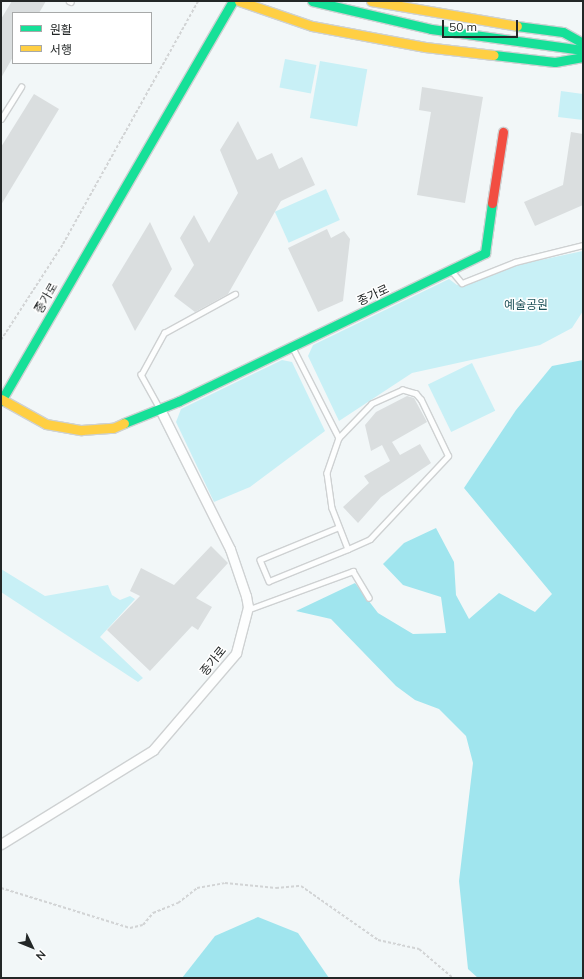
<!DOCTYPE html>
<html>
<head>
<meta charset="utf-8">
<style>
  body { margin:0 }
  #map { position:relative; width:584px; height:979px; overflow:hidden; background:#f2f7f8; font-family:Mulish,"Noto Sans KR",sans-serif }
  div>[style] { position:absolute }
  .green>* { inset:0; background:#c8f0f6; transform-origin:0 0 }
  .forest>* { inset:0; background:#a0e5ee }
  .building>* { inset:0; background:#dadedf }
  .path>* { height:2px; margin-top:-1px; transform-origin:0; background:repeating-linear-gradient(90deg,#d2d4d5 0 3px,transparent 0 5px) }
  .roads { filter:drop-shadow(1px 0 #ced1d2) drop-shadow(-1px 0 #ced1d2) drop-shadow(0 1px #ced1d2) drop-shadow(0 -1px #ced1d2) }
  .lane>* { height:4.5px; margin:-2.25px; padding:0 2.25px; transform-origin:2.25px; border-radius:2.25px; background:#fdfefe }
  .street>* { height:9px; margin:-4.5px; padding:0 4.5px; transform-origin:4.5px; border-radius:4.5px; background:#fdfefe }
  .fast>* { height:9px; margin:-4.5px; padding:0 4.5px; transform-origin:4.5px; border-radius:4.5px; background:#16e098 }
  .slow>* { height:9px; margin:-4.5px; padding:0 4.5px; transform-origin:4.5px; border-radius:4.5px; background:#ffcf43 }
  .jam>* { height:9px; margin:-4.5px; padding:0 4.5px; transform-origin:4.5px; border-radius:4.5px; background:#f24e42 }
  span { translate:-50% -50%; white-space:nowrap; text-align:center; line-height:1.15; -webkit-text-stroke:3px #fff; paint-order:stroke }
  .street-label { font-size:12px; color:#232727 }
  .park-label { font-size:12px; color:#1e5259 }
  .frame { position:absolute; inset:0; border:2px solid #232727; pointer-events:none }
  .legend { position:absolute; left:12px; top:12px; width:140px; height:52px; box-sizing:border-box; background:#fff; border:1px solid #a7a9a9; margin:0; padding:5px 7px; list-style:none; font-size:12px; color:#232727 }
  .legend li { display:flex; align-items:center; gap:8px; height:20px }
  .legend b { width:20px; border:1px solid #a7a9a9 }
  .north { position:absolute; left:12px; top:927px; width:40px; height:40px; -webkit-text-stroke:3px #fff; paint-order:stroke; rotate:133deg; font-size:11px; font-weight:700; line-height:16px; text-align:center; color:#232727 }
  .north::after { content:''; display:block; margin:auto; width:14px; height:18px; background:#232727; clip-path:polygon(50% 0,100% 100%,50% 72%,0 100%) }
  .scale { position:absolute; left:442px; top:20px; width:76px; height:18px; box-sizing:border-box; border:2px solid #232727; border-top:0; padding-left:5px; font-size:12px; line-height:14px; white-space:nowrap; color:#232727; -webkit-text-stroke:3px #fff; paint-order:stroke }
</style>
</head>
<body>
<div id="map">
  <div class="green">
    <div style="left:285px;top:59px;width:32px;height:29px;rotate:11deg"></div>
    <div style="left:320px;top:61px;width:48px;height:58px;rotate:10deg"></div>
    <div style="clip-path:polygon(561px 91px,583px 94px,583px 120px,558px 117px)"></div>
    <div style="left:326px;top:189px;width:34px;height:56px;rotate:66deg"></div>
    <div style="clip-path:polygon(583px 251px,583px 311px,572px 328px,540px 345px,412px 373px,339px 421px,308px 356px,313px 345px,449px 279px,457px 285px,517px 265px)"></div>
    <div style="clip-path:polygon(282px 360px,292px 362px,325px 431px,250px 487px,214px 502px,176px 422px,181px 409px)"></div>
    <div style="left:472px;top:363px;width:53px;height:49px;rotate:64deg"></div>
    <div style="clip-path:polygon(1px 569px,45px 596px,108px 585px,112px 595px,120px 600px,130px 596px,135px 599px,100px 637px,143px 678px,138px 682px,1px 592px)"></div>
  </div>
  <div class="forest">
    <div style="clip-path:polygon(583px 360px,583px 978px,478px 978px,468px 969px,459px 881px,473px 763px,466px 736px,439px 709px,415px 700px,396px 686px,331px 619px,296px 611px,355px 583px,378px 613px,413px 634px,446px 633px,441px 597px,403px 585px,383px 564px,404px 543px,436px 528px,454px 562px,456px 595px,469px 619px,499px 593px,535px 612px,552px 594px,464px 488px,516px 410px,552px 366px)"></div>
    <div style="clip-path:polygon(258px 917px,298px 933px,329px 978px,182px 978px,215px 936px)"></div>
  </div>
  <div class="building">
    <div style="clip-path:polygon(12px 1px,46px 1px,39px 13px,13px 13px,13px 57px,1px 78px,1px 19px)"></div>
    <div style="clip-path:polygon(422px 87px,483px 97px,465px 203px,417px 195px,431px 112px,419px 110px)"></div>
    <div style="clip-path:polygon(34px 94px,59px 109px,1px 205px,1px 147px)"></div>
    <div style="clip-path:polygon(238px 121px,257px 160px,272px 153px,279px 169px,302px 157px,315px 185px,281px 201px,228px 294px,195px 312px,174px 296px,194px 265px,180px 238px,194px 215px,209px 243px,238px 193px,220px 150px)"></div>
    <div style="clip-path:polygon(571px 132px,583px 134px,583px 205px,535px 226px,524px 202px,563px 185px)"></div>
    <div style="clip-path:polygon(150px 222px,172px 269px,135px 331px,112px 285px)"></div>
    <div style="clip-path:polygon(327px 229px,331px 238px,344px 231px,350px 239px,343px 301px,318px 312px,288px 248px)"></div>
    <div style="clip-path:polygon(407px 396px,414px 398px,427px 422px,392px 442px,400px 455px,420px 444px,431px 463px,381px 497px,358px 523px,343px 507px,369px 483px,364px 476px,390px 461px,382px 445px,371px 451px,365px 425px,376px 412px)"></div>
    <div style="clip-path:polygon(211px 546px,228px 563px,196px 598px,212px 607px,198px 630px,192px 626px,150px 671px,107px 630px,140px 596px,130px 591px,141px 568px,174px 585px)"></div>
  </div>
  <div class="path">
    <div style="left:1px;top:340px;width:114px;rotate:-57.1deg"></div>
    <div style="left:63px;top:244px;width:278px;rotate:-60.9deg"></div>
    <div style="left:1px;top:888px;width:135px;rotate:17.2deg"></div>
    <div style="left:130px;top:928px;width:13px;rotate:-13deg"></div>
    <div style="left:143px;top:925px;width:16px;rotate:-50deg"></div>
    <div style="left:153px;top:913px;width:27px;rotate:-22deg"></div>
    <div style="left:178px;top:903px;width:24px;rotate:-38deg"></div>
    <div style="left:197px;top:888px;width:28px;rotate:-10deg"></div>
    <div style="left:225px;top:883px;width:51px;rotate:5.6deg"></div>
    <div style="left:276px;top:888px;width:25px;rotate:-5deg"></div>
    <div style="left:301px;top:886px;width:94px;rotate:35deg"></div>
    <div style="left:378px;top:940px;width:42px;rotate:12.4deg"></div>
    <div style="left:419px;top:949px;width:45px;rotate:40.5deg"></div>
  </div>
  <div class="roads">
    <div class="lane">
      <div style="left:69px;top:1px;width:2px;rotate:27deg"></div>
      <div style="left:1px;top:119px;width:38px;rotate:-58deg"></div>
      <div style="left:451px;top:270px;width:17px;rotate:50deg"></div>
      <div style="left:462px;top:283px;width:57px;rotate:-21.6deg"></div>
      <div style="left:515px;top:262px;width:70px;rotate:-14deg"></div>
      <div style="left:292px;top:346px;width:103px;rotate:62.9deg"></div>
      <div style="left:339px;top:438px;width:37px;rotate:109deg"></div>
      <div style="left:327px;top:473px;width:35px;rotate:82deg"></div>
      <div style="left:332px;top:508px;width:44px;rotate:68.7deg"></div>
      <div style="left:348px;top:549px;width:24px;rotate:-24deg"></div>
      <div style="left:370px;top:539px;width:114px;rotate:-46.8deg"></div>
      <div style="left:448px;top:456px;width:62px;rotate:-115.7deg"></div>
      <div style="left:421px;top:400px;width:8px;rotate:-130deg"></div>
      <div style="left:416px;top:394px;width:14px;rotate:-163deg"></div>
      <div style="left:403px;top:390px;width:34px;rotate:156deg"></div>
      <div style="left:372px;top:404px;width:47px;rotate:134.1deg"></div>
      <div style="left:159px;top:408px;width:38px;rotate:-119deg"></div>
      <div style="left:141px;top:375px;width:48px;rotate:-61.3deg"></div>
      <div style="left:164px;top:333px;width:81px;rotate:-28.8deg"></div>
      <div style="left:338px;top:528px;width:84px;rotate:157.7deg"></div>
      <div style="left:260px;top:560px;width:23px;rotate:67deg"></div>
      <div style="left:269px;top:581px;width:85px;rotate:-22.1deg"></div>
      <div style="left:247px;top:610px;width:113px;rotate:-20.2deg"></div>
      <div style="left:353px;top:571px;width:31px;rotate:59deg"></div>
    </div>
    <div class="street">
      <div style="left:1px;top:844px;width:179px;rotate:-31.7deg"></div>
      <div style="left:153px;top:750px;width:128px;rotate:-49.4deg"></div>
      <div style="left:236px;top:653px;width:48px;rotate:-75.4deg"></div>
      <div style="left:248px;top:607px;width:11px;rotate:-100deg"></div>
      <div style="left:246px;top:596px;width:50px;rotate:-108.8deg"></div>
      <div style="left:230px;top:549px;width:157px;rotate:-116.6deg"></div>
    </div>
    <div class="fast">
      <div style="left:312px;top:1px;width:122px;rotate:13.2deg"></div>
      <div style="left:431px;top:29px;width:153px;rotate:7.9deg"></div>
      <div style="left:517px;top:26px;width:46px;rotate:7.4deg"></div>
      <div style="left:563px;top:32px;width:23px;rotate:29deg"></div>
      <div style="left:494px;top:55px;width:61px;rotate:6.5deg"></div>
      <div style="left:555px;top:62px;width:28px;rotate:-10deg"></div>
      <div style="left:1px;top:401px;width:462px;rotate:-59.9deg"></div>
      <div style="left:124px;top:423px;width:59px;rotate:-21.8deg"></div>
      <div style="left:179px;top:401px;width:340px;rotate:-25.8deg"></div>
      <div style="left:485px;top:253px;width:50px;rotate:-82deg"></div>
    </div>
    <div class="slow">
      <div style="left:239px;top:1px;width:77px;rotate:18.9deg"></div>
      <div style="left:312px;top:26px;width:115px;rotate:10.5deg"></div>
      <div style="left:425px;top:47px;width:69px;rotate:6.6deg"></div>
      <div style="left:371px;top:1px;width:148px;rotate:9.7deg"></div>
      <div style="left:1px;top:399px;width:51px;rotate:29.1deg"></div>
      <div style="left:46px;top:424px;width:36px;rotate:10deg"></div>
      <div style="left:81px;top:430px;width:32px;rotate:-4deg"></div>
      <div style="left:113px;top:428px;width:12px;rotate:-24deg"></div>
    </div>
    <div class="jam">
      <div style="left:492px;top:203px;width:72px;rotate:-81.2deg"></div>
    </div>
  </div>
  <div class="street-label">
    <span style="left:373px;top:295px;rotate:-25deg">종가로</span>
    <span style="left:46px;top:298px;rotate:-60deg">종가로</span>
    <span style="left:213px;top:661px;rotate:-51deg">종가로</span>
  </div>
  <div class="park-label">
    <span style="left:526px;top:305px">예술공원</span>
  </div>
  <div class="frame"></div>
  <ul class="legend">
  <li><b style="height:5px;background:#16e098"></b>원활</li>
  <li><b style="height:5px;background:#ffcf43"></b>서행</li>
  </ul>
  <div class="north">N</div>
  <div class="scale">50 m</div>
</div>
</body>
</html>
